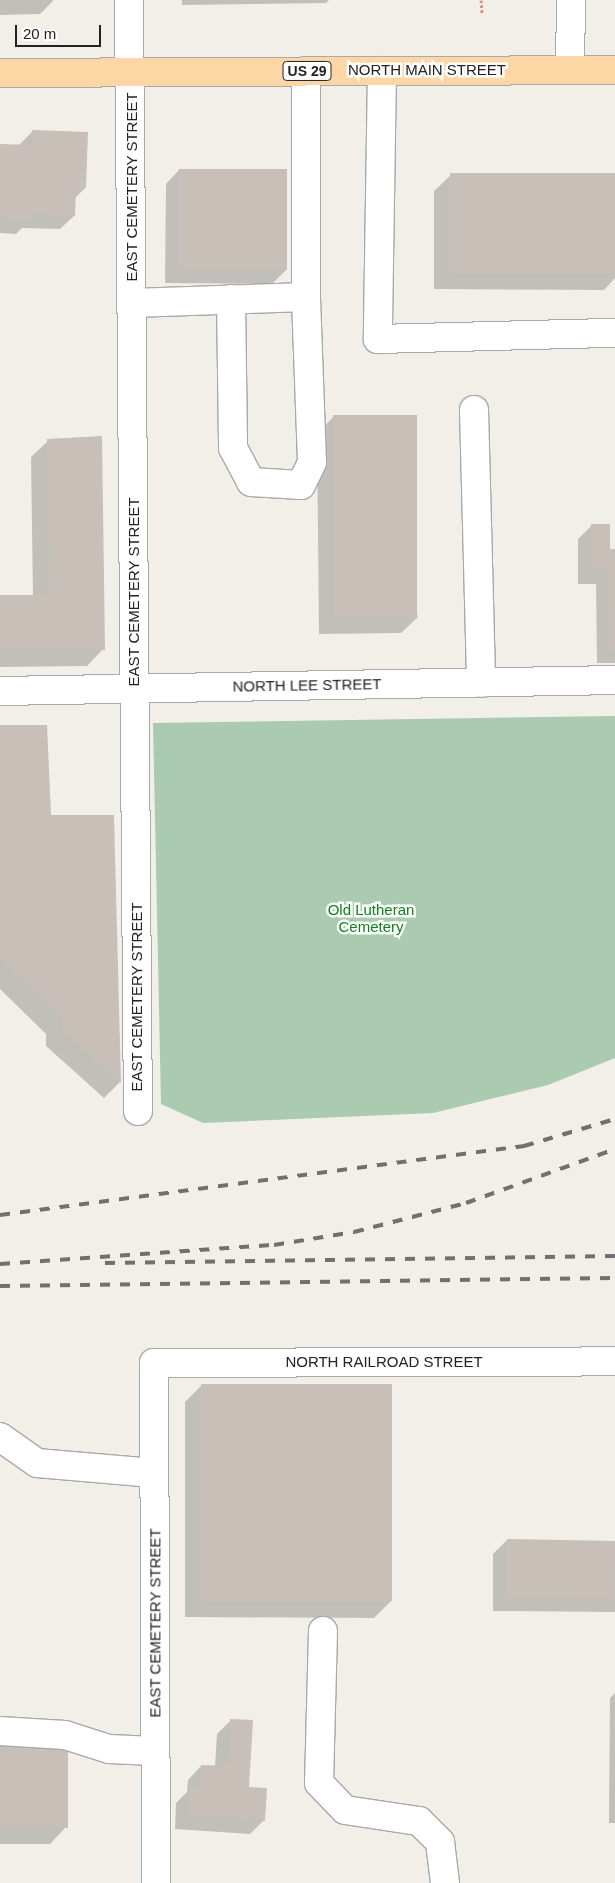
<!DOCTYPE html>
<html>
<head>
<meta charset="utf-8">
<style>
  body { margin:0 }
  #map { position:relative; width:615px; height:1883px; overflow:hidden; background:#f2efe9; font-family:Arial,sans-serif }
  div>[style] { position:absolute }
  .cemetery>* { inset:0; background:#aacbaf }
  .shadow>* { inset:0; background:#0003 }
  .building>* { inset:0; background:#c7bfb8; transform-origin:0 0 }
  .path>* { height:3px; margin-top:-1.5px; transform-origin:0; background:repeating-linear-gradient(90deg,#fa8072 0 2.5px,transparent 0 5px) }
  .roads { filter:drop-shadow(1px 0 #a9a9a9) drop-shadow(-1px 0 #a9a9a9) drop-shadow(0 1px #a9a9a9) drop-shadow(0 -1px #a9a9a9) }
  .minor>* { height:28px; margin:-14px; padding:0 14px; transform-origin:14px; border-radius:14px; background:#fff }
  .major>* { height:28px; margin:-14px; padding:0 14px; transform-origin:14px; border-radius:14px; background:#fcd6a4 }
  .rail>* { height:4px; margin-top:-2px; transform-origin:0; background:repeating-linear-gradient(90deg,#707070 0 10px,transparent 0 20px) }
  span { translate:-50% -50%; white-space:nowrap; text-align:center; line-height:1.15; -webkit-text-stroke:5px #fff; paint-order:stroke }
  .shield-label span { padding:1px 4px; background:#fff; border:1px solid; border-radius:4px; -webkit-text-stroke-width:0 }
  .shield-label { font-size:14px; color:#222; font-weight:700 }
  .street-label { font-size:15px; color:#222 }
  .park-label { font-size:15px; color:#0c8416 }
  .scale { position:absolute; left:15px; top:25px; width:86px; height:22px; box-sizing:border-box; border:2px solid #222; border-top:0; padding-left:6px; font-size:15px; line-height:18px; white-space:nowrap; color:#222; -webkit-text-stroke:4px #fff; paint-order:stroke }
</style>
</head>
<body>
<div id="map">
  <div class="cemetery">
    <div style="clip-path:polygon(615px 716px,615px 1058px,548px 1085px,433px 1113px,203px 1123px,161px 1104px,153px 723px)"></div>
  </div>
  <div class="shadow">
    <div style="clip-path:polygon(0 0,53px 0,53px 1px,40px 14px,0 15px)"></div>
    <div style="clip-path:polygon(182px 0,329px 0,326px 3px,182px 5px)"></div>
    <div style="clip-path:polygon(32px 132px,85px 188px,75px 198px,74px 216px,60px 229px,22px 228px,16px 234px,0 233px,0 145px,18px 146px)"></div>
    <div style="clip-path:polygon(179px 170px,286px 270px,272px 284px,165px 283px,166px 184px)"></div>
    <div style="clip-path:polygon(451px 175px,615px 175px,615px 278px,604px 290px,434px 289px,434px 191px)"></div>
    <div style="clip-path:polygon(333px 417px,418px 617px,401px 633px,319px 634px,317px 434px)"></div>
    <div style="clip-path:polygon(48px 441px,103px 649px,87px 666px,0 667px,0 596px,33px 596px,31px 457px)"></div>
    <div style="clip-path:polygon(592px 525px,609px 550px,615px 550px,615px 663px,597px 663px,596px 584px,578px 584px,578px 539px)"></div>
    <div style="clip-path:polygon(0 727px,50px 816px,113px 816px,120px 1082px,104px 1098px,46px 1046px,46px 1034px,0 989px)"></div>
    <div style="clip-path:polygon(202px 1385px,391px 1601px,374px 1618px,185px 1617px,185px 1402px)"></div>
    <div style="clip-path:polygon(507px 1540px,615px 1542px,615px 1612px,493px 1611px,493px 1554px)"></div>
    <div style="clip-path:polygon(615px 1693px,615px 1823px,609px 1823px,610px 1698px)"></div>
    <div style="clip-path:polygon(231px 1720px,248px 1788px,264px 1820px,250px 1834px,175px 1829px,176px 1803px,187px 1792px,188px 1780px,201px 1766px,215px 1767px,217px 1734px)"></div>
    <div style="clip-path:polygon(0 1744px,66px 1827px,50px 1844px,0 1844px)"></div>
  </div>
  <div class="building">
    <div style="clip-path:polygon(32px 130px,88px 132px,86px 188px,76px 188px,75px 216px,32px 215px,31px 220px,0 219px,0 144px,31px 145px)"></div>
    <div style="left:179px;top:169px;width:108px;height:101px"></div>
    <div style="left:450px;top:173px;width:165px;height:100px"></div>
    <div style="left:333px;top:415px;width:84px;height:203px"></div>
    <div style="clip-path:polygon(102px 436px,105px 650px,0 650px,0 595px,50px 595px,47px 439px)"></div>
    <div style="clip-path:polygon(591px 524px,610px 524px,610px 549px,615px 549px,615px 649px,610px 650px,609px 571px,592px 571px)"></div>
    <div style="clip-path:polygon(0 725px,47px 725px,51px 815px,114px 815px,121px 1083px,62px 1029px,62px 1017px,0 956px)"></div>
    <div style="left:201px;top:1384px;width:191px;height:217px"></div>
    <div style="left:507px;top:1539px;width:108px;height:58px;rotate:1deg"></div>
    <div style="clip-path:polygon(230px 1719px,253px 1720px,249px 1787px,267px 1788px,265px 1821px,188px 1816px,189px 1788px,200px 1789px,201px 1765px,228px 1766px)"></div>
    <div style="left:68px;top:1742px;width:86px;height:68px;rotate:90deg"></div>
  </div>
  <div class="path">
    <div style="left:481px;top:0;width:13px;rotate:86deg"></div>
  </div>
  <div class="roads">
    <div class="minor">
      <div style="left:129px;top:0;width:1111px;rotate:89.54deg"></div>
      <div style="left:570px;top:70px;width:70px;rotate:-89.2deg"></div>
      <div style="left:382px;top:71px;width:268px;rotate:90.9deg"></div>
      <div style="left:378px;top:339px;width:237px;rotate:-1.5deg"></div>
      <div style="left:231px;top:299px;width:149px;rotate:89.2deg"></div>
      <div style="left:233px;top:448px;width:38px;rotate:62deg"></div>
      <div style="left:251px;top:482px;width:50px;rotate:3.4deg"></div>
      <div style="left:301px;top:485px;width:25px;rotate:-64deg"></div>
      <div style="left:312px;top:462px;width:165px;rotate:-92.1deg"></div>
      <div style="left:132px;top:303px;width:174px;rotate:-2deg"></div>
      <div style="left:306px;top:297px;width:226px;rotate:-90deg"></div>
      <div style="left:474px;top:410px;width:273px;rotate:88.5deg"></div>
      <div style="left:0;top:691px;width:615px;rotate:-1.02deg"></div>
      <div style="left:0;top:1437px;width:45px;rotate:35.1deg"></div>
      <div style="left:37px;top:1463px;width:117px;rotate:4.9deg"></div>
      <div style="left:323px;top:1631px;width:152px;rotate:91.5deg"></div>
      <div style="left:319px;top:1783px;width:37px;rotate:46deg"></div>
      <div style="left:345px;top:1810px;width:75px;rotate:8.5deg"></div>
      <div style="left:419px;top:1821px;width:30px;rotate:45deg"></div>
      <div style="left:440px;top:1842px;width:41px;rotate:83deg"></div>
      <div style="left:0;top:1731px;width:65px;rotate:3.5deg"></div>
      <div style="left:65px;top:1735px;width:46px;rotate:17.7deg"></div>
      <div style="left:109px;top:1749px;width:46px;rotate:2.5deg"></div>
      <div style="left:156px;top:1883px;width:520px;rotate:-90.22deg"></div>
      <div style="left:154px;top:1363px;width:461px;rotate:-0.2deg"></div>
    </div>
    <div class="major">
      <div style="left:0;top:73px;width:615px;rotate:-0.28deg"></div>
    </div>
  </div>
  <div class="rail">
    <div style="left:0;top:1215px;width:529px;rotate:-7.5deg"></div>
    <div style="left:524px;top:1146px;width:95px;rotate:-16.5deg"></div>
    <div style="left:105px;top:1263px;width:510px;rotate:-0.79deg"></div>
    <div style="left:0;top:1264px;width:275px;rotate:-4deg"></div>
    <div style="left:274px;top:1245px;width:81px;rotate:-9.2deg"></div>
    <div style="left:354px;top:1232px;width:116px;rotate:-14.5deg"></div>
    <div style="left:466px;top:1203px;width:158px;rotate:-19.9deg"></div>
    <div style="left:0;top:1286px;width:615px;rotate:-0.75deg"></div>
  </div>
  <div class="shield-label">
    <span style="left:307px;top:71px">US 29</span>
  </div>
  <div class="street-label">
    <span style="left:427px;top:70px">NORTH MAIN STREET</span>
    <span style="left:132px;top:187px;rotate:-90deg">EAST CEMETERY STREET</span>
    <span style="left:134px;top:592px;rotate:-90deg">EAST CEMETERY STREET</span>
    <span style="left:307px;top:685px;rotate:-1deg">NORTH LEE STREET</span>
    <span style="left:137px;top:997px;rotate:-90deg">EAST CEMETERY STREET</span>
    <span style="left:384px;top:1362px">NORTH RAILROAD STREET</span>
    <span style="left:155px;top:1623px;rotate:-90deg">EAST CEMETERY STREET</span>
  </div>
  <div class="park-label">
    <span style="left:371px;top:918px">Old Lutheran<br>Cemetery</span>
  </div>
  <div class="scale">20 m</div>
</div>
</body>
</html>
